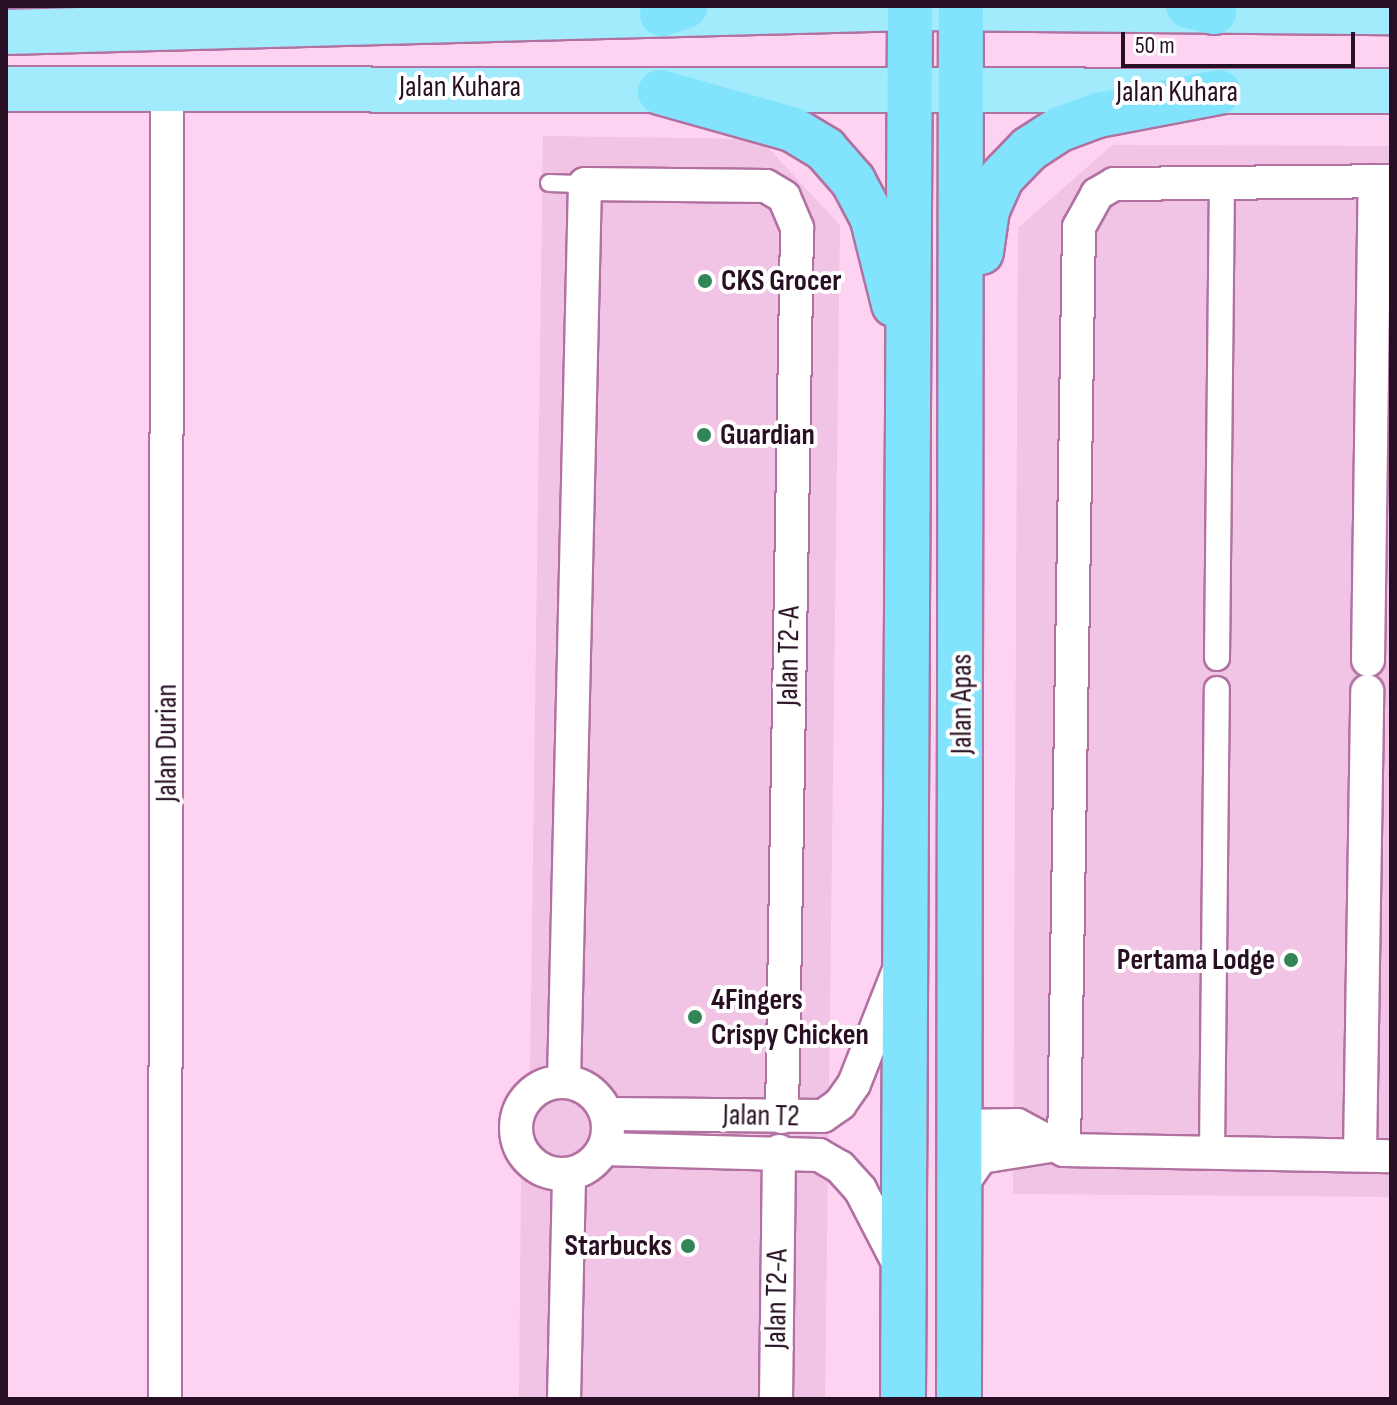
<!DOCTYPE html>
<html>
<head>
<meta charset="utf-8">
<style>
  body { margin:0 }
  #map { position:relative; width:1397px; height:1405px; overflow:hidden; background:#fed3f2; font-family:"Sofia Sans Condensed",sans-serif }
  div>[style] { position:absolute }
  .built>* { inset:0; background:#f1c3e4 }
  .roads { filter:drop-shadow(2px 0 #b171a1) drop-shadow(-2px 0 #b171a1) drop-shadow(0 2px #b171a1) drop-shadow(0 -2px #b171a1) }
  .service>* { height:16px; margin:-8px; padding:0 8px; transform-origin:8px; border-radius:8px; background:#fff }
  .pedestrian>* { height:24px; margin:-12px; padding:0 12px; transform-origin:12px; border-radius:12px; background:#fff }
  .minor>* { height:32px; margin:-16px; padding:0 16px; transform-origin:16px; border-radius:16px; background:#fff }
  .minor>.ring { margin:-16px; padding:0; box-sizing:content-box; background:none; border:32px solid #fff; border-radius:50% }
  .primary>* { height:44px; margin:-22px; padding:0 22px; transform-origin:22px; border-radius:22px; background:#a1ebfd }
  .trunk>* { height:44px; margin:-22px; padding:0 22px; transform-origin:22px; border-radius:22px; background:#82e4fc }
  .dots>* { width:22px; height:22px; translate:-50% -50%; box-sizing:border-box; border:4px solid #fff; border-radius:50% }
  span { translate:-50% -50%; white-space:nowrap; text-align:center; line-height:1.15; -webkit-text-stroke:8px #fff; paint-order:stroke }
  .street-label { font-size:30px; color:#280f23 }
  .poi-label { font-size:30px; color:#280f23; font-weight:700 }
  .left { translate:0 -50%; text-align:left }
  .right { translate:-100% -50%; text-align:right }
  .frame { position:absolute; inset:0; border:8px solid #280f23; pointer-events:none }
  .scale { position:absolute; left:1121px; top:32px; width:234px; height:36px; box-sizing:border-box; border:4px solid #280f23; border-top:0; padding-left:10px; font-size:24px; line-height:28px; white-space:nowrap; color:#280f23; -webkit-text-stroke:6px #fff; paint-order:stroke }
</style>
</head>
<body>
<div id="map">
  <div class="built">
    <div style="clip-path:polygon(543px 136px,760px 139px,840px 225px,825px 1399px,519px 1399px,521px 1177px,501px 1143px,499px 1123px,503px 1102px,530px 1070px)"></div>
    <div style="clip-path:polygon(1112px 145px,1391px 146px,1391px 1197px,1013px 1194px,1018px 228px)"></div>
  </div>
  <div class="roads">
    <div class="service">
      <div style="left:549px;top:183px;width:36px;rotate:2deg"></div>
    </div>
    <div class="pedestrian">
      <div style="left:1217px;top:658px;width:477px;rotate:-89.4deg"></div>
      <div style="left:1212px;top:1152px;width:463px;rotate:-89.4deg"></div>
    </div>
    <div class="minor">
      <div style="left:1368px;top:660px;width:479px;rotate:-89.2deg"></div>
      <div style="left:564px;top:1081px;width:897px;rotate:-88.66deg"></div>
      <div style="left:585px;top:184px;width:181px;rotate:0.6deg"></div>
      <div style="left:766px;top:186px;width:21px;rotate:31deg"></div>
      <div style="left:784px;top:197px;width:34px;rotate:67deg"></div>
      <div style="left:797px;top:228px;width:889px;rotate:90.97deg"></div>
      <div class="ring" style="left:516px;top:1082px;width:60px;height:60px"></div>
      <div style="left:607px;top:1114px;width:216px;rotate:0.5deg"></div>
      <div style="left:823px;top:1116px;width:21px;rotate:-35deg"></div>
      <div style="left:840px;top:1104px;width:24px;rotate:-55deg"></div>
      <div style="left:854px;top:1084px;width:123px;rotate:-68.5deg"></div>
      <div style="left:961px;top:1126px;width:56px;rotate:-1deg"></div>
      <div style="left:1017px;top:1125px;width:53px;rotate:28deg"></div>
      <div style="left:1064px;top:1150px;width:327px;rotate:1.1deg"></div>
      <div style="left:604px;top:1149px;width:215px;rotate:1.6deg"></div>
      <div style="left:819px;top:1155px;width:24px;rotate:30deg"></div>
      <div style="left:840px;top:1167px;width:30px;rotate:48deg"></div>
      <div style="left:860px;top:1189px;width:89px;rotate:62.6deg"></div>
      <div style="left:1064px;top:1150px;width:923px;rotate:-89.07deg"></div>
      <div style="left:1079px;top:227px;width:38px;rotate:-61deg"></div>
      <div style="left:1097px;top:194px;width:20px;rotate:-30deg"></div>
      <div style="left:1114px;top:184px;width:277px;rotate:-0.6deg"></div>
      <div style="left:1360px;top:1155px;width:464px;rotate:-89.1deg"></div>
      <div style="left:960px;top:1187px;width:37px;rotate:-55deg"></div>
      <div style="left:981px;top:1157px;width:70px;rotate:-9.1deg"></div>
      <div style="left:165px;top:1399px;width:1312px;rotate:-89.91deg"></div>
      <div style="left:564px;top:1399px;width:225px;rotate:-88.7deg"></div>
      <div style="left:776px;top:1399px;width:248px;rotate:-89.3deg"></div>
    </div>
    <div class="primary">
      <div style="left:6px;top:32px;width:904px;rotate:-1.52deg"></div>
      <div style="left:910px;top:8px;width:481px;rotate:0.5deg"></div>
      <div style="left:6px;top:89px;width:1385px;rotate:0.08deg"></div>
    </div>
    <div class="trunk">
      <div style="left:1188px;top:6px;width:27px;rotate:13deg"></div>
      <div style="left:662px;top:14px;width:25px;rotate:-18deg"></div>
      <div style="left:660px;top:92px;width:137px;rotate:15.7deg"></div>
      <div style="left:792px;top:129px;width:39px;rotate:31deg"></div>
      <div style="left:825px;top:149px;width:43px;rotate:48.8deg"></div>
      <div style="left:853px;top:181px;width:40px;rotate:62deg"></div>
      <div style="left:872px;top:216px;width:91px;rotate:76deg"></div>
      <div style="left:981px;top:252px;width:42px;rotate:-81.9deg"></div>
      <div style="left:987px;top:210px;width:35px;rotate:-66deg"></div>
      <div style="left:1001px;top:178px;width:40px;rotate:-46deg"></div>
      <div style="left:1029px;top:149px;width:37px;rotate:-33deg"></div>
      <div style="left:1060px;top:129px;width:40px;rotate:-20.2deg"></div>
      <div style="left:1098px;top:115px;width:123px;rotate:-10.8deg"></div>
      <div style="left:903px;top:1399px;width:1393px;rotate:-89.71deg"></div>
      <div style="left:959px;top:1399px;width:1393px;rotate:-89.92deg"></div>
    </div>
  </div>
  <div class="dots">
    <div style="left:705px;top:281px;background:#318557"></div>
    <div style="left:704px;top:435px;background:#318557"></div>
    <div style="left:1291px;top:960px;background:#318557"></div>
    <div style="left:695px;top:1017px;background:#318557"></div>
    <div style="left:688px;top:1246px;background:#318557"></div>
  </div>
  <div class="street-label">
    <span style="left:460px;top:87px">Jalan Kuhara</span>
    <span style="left:1177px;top:92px">Jalan Kuhara</span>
    <span style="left:789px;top:656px;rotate:-89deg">Jalan T2-A</span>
    <span style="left:962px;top:704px;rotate:-90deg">Jalan Apas</span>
    <span style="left:167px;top:743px;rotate:-90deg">Jalan Durian</span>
    <span style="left:761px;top:1116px;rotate:1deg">Jalan T2</span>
    <span style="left:777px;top:1299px;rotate:-89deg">Jalan T2-A</span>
  </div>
  <div class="poi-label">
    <span class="left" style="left:721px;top:281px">CKS Grocer</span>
    <span class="left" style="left:720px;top:435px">Guardian</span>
    <span class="right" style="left:1275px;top:960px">Pertama Lodge</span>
    <span class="left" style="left:711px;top:1017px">4Fingers<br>Crispy Chicken</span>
    <span class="right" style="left:672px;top:1246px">Starbucks</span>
  </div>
  <div class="frame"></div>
  <div class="scale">50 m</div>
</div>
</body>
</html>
